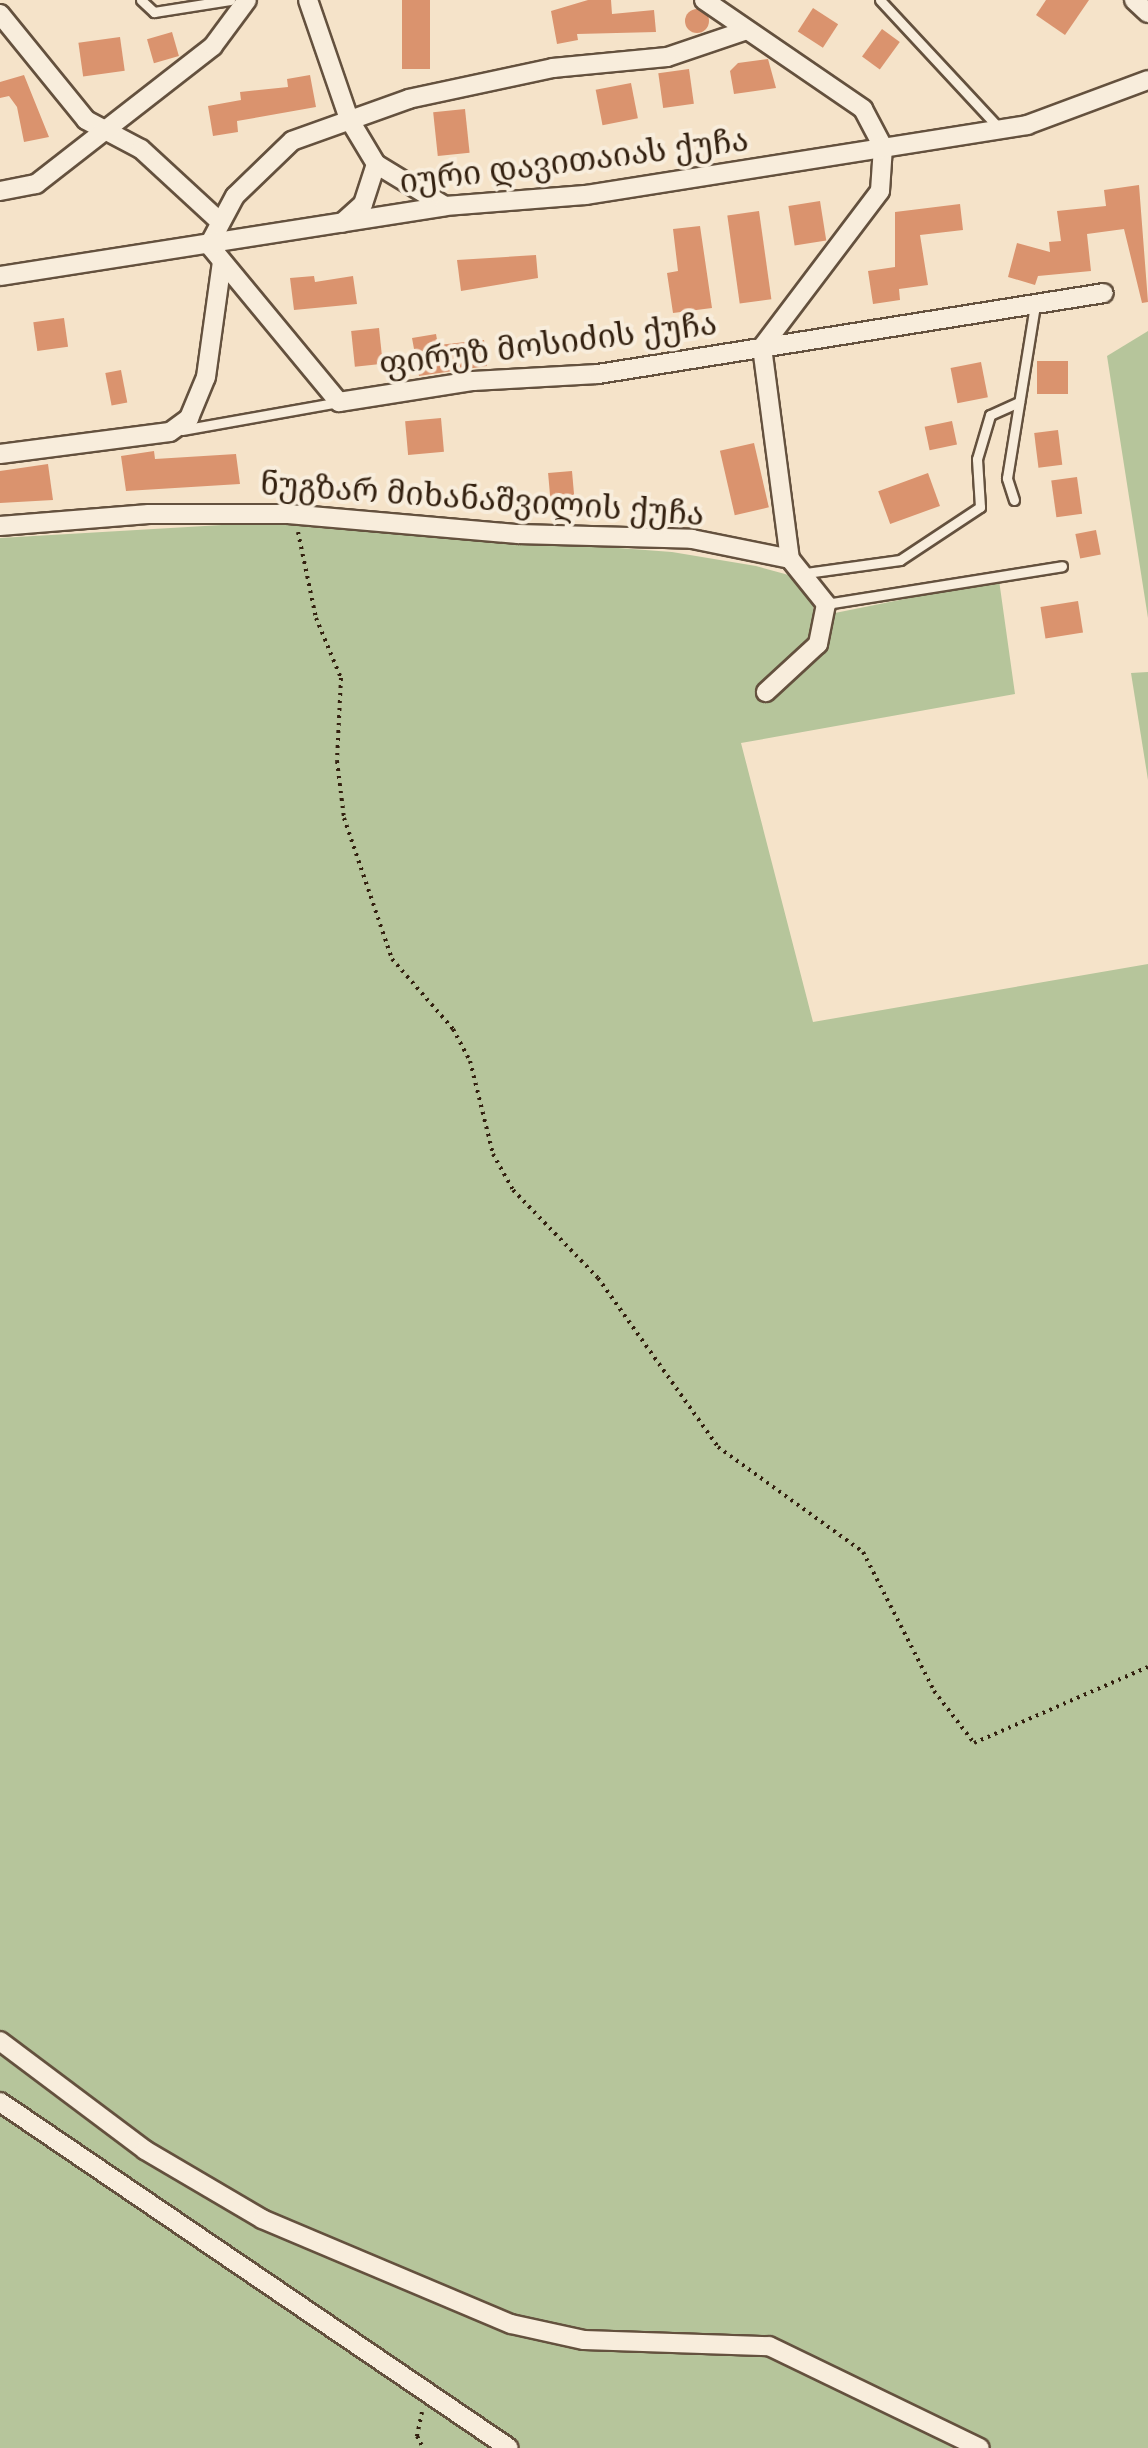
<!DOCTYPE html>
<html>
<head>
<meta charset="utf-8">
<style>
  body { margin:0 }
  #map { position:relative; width:1148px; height:2448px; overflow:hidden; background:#f5e3c9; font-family:"Libre Caslon Text","Noto Serif Georgian",serif }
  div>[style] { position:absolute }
  .green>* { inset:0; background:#b6c59b }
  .building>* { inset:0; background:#da936e; transform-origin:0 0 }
  .round { border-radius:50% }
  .path>* { height:4px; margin-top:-2px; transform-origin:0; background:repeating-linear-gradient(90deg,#33200f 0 2.5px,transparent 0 7.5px) }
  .roads { filter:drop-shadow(2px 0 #64513e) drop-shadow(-2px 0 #64513e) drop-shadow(0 2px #64513e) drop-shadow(0 -2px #64513e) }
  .service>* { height:9px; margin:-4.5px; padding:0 4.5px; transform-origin:4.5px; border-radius:4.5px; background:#f8eddc }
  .minor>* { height:18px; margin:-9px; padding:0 9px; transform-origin:9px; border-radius:9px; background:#f8eddc }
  span { translate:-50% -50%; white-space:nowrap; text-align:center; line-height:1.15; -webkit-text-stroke:8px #f8eddc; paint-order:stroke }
  .street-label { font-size:32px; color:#33200f }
</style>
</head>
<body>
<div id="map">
  <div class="green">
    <div style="clip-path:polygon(1148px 331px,1148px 618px,1107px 356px)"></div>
    <div style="clip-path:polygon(271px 522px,672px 552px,756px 566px,796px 577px,811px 596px,815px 617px,999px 580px,1015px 694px,741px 743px,813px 1022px,1148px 964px,1148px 2448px,0 2448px,0 538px)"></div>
    <div style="clip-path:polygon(1148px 672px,1148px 780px,1131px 673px)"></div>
  </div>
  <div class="building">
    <div style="left:402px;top:0;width:28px;height:69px"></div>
    <div style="clip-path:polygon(588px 0,611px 0,612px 14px,654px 10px,656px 32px,577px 34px,578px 40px,557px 44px,551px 11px)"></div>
    <div style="clip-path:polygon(1046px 0,1089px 0,1065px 35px,1036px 15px)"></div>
    <div style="left:813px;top:8px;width:30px;height:28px;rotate:33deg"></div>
    <div class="round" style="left:685px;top:9px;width:24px;height:24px"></div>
    <div style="left:882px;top:29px;width:22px;height:34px;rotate:36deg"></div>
    <div style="left:172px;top:32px;width:25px;height:26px;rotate:74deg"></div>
    <div style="left:120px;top:37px;width:34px;height:42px;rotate:82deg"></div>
    <div style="clip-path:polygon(768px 59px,776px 88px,734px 94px,730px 71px,738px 63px)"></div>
    <div style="left:689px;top:69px;width:35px;height:31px;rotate:82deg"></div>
    <div style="clip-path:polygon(24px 75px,49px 137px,24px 142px,17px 107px,9px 96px,0 98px,0 82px)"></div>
    <div style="clip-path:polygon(310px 75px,316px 107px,237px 121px,238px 132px,213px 136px,208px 106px,241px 100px,240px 92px,288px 87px,287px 79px)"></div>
    <div style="left:631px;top:83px;width:36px;height:36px;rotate:79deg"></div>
    <div style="left:465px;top:109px;width:44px;height:32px;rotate:84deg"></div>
    <div style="clip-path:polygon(1139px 185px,1148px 302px,1142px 303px,1124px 229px,1087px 234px,1091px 271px,1038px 276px,1035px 285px,1008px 277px,1017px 243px,1050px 252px,1049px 242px,1061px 241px,1057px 211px,1106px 206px,1104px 190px)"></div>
    <div style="left:820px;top:201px;width:40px;height:32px;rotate:81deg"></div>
    <div style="clip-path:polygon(960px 204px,963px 230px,920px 235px,928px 285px,899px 289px,900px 300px,873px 304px,868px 271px,895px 267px,895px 212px)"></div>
    <div style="left:759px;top:211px;width:89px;height:32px;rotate:82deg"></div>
    <div style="clip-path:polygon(700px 226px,712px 308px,673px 313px,667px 273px,678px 271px,673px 229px)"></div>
    <div style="clip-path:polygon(536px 255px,538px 278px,461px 291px,457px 260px)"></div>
    <div style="clip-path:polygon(314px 276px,315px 282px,353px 276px,357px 304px,294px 310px,290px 278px)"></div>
    <div style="left:64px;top:318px;width:29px;height:31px;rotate:82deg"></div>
    <div style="left:379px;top:328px;width:36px;height:28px;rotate:84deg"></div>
    <div style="clip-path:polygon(436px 334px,438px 345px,484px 340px,487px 366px,419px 376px,412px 338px)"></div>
    <div style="left:1037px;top:361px;width:31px;height:33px"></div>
    <div style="left:981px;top:362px;width:36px;height:31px;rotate:79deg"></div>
    <div style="left:121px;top:370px;width:33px;height:16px;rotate:79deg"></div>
    <div style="left:441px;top:418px;width:34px;height:36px;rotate:85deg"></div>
    <div style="left:952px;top:421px;width:24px;height:28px;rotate:78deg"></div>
    <div style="left:1058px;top:430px;width:35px;height:24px;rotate:83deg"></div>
    <div style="left:754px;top:443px;width:66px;height:35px;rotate:77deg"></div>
    <div style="clip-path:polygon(154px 451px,155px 459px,236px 454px,240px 484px,126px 491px,121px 456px)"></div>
    <div style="clip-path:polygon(48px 464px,53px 500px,0 503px,0 471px)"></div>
    <div style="left:572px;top:471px;width:32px;height:24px;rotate:85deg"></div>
    <div style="left:928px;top:473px;width:35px;height:53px;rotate:70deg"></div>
    <div style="left:1077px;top:477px;width:37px;height:26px;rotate:82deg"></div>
    <div style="left:1096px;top:530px;width:25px;height:21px;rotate:79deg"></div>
    <div style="left:1078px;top:601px;width:32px;height:38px;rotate:81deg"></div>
  </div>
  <div class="path">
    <div style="left:298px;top:532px;width:88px;rotate:78.2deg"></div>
    <div style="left:316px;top:618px;width:65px;rotate:67.4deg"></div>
    <div style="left:341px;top:678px;width:83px;rotate:92.8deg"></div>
    <div style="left:337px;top:761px;width:57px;rotate:83deg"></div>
    <div style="left:344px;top:818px;width:149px;rotate:71.2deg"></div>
    <div style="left:392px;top:959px;width:93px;rotate:48.9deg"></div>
    <div style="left:453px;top:1029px;width:36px;rotate:62deg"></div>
    <div style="left:470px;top:1061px;width:96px;rotate:76.1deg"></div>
    <div style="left:493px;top:1154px;width:41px;rotate:60.9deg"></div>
    <div style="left:513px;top:1190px;width:122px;rotate:46deg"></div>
    <div style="left:598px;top:1278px;width:207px;rotate:54.6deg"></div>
    <div style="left:718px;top:1447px;width:179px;rotate:35.9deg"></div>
    <div style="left:863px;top:1552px;width:156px;rotate:62.9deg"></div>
    <div style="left:934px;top:1691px;width:66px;rotate:52.4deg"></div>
    <div style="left:974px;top:1743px;width:190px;rotate:-23.6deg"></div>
    <div style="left:422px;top:2412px;width:25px;rotate:102deg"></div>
    <div style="left:417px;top:2436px;width:13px;rotate:63deg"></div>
  </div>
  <div class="roads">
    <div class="service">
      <div style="left:141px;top:0;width:18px;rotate:43deg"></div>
      <div style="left:154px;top:12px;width:77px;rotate:-9deg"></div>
      <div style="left:880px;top:0;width:176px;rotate:47.1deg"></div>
      <div style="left:182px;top:430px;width:159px;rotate:-10.1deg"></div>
      <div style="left:1014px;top:500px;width:23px;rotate:-108deg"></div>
      <div style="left:1007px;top:478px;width:175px;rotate:-80.8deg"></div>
      <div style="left:806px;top:573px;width:95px;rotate:-7.9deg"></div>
      <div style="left:900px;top:560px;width:96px;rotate:-33.5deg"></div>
      <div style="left:980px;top:507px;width:48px;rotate:-93.6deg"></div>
      <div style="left:977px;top:459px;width:46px;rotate:-73.5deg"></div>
      <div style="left:990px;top:415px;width:32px;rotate:-24deg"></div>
      <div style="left:826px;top:604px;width:239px;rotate:-9.1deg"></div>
    </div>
    <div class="minor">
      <div style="left:308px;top:0;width:126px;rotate:71deg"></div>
      <div style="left:349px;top:119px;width:52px;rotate:59deg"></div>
      <div style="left:376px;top:164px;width:42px;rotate:108deg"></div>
      <div style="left:363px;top:204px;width:28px;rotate:138deg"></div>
      <div style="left:704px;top:0;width:193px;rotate:34.4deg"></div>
      <div style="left:863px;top:109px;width:43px;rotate:62.2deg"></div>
      <div style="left:883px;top:147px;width:44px;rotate:93.9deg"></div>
      <div style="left:880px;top:191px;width:196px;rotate:127.1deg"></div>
      <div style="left:762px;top:347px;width:214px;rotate:82.5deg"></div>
      <div style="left:1134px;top:0;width:19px;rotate:43deg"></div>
      <div style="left:0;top:14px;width:136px;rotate:50.9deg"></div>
      <div style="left:86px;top:120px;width:62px;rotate:27.8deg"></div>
      <div style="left:141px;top:149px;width:106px;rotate:42.7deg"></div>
      <div style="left:744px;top:31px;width:81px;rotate:161.3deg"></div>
      <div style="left:667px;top:57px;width:115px;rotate:174.5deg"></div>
      <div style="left:553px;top:68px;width:147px;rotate:167.9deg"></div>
      <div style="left:409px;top:99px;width:124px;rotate:160.3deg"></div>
      <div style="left:292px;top:141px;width:79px;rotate:136deg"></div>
      <div style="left:235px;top:196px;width:55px;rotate:118deg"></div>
      <div style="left:209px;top:245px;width:204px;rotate:50.4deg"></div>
      <div style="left:339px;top:402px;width:136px;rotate:-8.9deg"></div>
      <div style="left:473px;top:381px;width:125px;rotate:-3.2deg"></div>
      <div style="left:598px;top:374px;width:512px;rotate:-9.09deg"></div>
      <div style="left:376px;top:164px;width:81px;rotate:31.3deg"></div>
      <div style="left:0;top:191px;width:37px;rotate:-11deg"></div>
      <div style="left:36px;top:184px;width:224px;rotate:-37.9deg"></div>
      <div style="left:213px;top:46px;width:57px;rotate:-53.5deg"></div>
      <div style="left:0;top:276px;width:450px;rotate:-8.9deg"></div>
      <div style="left:445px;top:206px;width:141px;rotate:-4.5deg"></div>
      <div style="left:586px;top:195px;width:447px;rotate:-9deg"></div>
      <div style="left:1027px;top:125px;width:129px;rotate:-20.4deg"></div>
      <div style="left:0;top:454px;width:171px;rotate:-7.4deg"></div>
      <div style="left:170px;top:432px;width:24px;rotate:-36deg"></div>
      <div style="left:189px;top:418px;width:44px;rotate:-67.5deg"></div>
      <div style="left:206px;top:377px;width:116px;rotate:-82.1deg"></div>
      <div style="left:0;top:526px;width:149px;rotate:-4.6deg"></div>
      <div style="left:149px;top:514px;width:139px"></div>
      <div style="left:288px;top:514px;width:231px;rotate:5deg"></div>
      <div style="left:518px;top:534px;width:174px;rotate:1.6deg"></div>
      <div style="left:692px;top:539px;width:100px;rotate:11.5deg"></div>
      <div style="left:790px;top:559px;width:58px;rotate:51.3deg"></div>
      <div style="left:826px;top:604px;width:41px;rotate:101.3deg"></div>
      <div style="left:818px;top:644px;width:71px;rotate:137.3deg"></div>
      <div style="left:0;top:2041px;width:181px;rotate:36.9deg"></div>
      <div style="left:145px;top:2150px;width:136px;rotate:30.5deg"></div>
      <div style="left:262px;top:2219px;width:270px;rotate:22.9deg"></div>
      <div style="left:511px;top:2324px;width:75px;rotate:12.4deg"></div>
      <div style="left:584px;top:2340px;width:185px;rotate:1.9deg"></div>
      <div style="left:769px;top:2346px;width:234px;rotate:25.8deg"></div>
      <div style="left:0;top:2102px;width:615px;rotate:34.21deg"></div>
    </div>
  </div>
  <div class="street-label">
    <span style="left:574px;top:161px;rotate:-7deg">იური დავითაიას ქუჩა</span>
    <span style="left:548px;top:344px;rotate:-7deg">ფირუზ მოსიძის ქუჩა</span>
    <span style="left:482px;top:499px;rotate:4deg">ნუგზარ მიხანაშვილის ქუჩა</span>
  </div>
</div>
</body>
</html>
